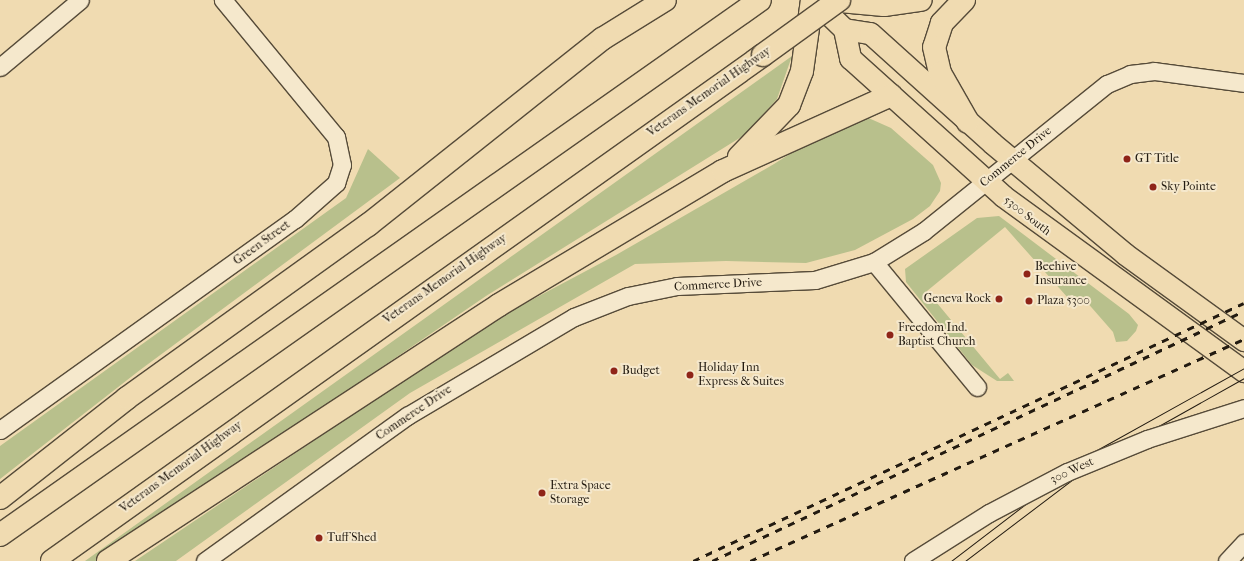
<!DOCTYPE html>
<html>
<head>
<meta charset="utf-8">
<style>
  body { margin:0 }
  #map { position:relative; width:1244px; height:561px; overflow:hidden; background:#f0dbb1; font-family:"IM FELL French Canon",serif }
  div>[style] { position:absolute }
  .green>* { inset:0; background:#b8c08c }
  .roads { filter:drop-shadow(1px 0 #564b39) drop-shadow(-1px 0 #564b39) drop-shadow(0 1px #564b39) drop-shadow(0 -1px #564b39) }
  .minor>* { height:17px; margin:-8.5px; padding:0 8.5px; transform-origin:8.5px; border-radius:8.5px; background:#f5e8cc }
  .major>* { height:21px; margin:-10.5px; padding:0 10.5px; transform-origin:10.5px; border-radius:10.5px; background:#f0dbb1 }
  .highway>* { height:22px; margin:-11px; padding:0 11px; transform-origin:11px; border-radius:11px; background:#f0dbb1 }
  .tram>* { height:1px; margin:-0.5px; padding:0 0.5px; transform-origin:0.5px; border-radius:0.5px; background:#231b11 }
  .rail>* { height:3px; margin-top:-1.5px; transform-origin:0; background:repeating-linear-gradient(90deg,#231b11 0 7px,transparent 0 14px) }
  .bridges { filter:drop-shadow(1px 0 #564b39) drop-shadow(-1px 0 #564b39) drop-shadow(0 1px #564b39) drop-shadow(0 -1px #564b39) }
  .minor-bridge>* { height:17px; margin:-8.5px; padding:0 8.5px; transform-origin:8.5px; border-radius:8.5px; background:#f5e8cc }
  .highway-bridge>* { height:22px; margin:-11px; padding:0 11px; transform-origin:11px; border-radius:11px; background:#f0dbb1 }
  .dots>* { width:11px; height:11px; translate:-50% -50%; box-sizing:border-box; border:2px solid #f5e8cc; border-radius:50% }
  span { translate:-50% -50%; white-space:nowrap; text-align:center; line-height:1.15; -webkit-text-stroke:4px #f5e8cc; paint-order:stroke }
  .street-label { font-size:12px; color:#231b11 }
  .poi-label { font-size:12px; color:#231b11 }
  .left { translate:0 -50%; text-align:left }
  .right { translate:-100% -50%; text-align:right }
</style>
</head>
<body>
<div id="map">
  <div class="green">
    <div style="clip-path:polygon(792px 56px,777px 99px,746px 134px,486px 296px,98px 561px,85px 561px)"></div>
    <div style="clip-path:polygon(864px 116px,891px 128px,933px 165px,941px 183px,940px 191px,930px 206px,913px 219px,855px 250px,806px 263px,726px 261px,635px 264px,410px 393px,176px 561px,135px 561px,490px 322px,616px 255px,774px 164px,836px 125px)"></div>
    <div style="clip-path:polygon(368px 149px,400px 178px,140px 370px,0 479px,0 446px,346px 198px)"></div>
    <div style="clip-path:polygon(999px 216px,1129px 314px,1138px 325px,1136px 331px,1127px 341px,1116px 342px,1113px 332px,1085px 300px,1076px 307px,1005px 227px,927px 291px,1000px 379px,1008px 373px,1014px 381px,997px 381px,972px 365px,906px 282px,905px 269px,977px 218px)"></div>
  </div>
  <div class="roads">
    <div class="minor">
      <div style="left:0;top:67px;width:104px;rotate:-39.9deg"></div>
      <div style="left:874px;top:262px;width:162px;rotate:50.5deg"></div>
      <div style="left:0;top:430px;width:363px;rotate:-35.6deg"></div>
      <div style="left:295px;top:219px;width:55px;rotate:-41.3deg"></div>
      <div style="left:336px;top:183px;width:19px;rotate:-72deg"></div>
      <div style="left:342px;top:165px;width:29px;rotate:-102deg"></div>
      <div style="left:336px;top:137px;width:178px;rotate:-129.5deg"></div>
      <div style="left:205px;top:561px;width:249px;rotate:-35.7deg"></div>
      <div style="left:407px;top:416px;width:194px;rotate:-30.7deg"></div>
      <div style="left:574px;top:317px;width:58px;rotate:-21.3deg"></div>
      <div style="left:628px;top:296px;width:50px;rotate:-11.5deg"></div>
      <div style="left:677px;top:286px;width:138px;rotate:-2.5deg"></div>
      <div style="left:815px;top:280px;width:62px;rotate:-17deg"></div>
      <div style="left:874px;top:262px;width:59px;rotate:-31.8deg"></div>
      <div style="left:924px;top:231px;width:235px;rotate:-38.8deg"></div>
      <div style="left:1107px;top:84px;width:25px;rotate:-23deg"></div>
      <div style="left:1130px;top:74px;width:24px;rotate:-7deg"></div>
      <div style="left:1154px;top:71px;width:91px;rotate:7.6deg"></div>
      <div style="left:1227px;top:561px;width:25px;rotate:-47deg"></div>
    </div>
    <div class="major">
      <div style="left:814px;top:0;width:42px;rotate:44deg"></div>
      <div style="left:844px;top:29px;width:30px;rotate:78deg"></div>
      <div style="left:850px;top:58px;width:206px;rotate:42deg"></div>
      <div style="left:1003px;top:196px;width:298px;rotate:36deg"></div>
      <div style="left:844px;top:29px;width:26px;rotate:9deg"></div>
      <div style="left:870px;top:33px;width:164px;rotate:42deg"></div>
      <div style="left:992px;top:143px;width:173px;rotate:39.8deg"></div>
      <div style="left:1125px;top:254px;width:147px;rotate:35.9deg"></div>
    </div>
    <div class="highway">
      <div style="left:829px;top:0;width:55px;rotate:5.2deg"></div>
      <div style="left:884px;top:5px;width:37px;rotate:-8deg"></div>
      <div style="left:964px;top:0;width:32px;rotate:134deg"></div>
      <div style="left:942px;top:23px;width:25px;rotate:108deg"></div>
      <div style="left:934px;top:47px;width:27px;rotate:77deg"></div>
      <div style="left:940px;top:73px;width:56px;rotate:60.3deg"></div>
      <div style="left:739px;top:157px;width:72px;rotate:-46.1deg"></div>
      <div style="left:789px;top:105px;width:36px;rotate:-69deg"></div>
      <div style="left:802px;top:71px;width:72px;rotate:-82deg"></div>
      <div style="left:0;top:498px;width:162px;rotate:-38.2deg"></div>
      <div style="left:127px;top:398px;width:297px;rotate:-35.7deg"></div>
      <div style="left:368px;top:225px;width:299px;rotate:-38.5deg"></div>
      <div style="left:602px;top:39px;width:74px;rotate:-31.8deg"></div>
      <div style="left:0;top:535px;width:929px;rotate:-35.14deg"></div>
      <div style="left:52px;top:561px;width:873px;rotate:-35.44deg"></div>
      <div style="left:108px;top:561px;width:467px;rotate:-33.2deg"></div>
      <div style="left:499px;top:305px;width:261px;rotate:-30.9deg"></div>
      <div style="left:723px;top:171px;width:184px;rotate:-24.3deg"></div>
    </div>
  </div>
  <div class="tram">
    <div style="left:951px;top:561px;width:181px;rotate:-37.4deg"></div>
    <div style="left:1095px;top:451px;width:171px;rotate:-29.1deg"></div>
    <div style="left:965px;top:561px;width:167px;rotate:-37.2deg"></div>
    <div style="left:1098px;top:460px;width:167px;rotate:-29.3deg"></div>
  </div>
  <div class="rail">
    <div style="left:693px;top:561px;width:608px;rotate:-25.09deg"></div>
    <div style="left:712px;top:561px;width:588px;rotate:-25.17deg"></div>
    <div style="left:750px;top:561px;width:542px;rotate:-24.2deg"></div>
  </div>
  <div class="bridges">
    <div class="minor-bridge">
      <div style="left:913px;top:561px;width:90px;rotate:-32.3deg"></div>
      <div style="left:989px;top:513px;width:88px;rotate:-27.7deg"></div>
      <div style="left:1067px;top:472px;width:87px;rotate:-22.4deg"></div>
      <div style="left:1147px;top:439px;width:102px;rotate:-17.7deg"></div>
    </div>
    <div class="highway-bridge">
      <div style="left:763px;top:55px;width:94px;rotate:-35.9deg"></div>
    </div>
  </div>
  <div class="dots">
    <div style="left:1127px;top:159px;background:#8f2418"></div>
    <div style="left:1153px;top:187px;background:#8f2418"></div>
    <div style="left:1027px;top:274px;background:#8f2418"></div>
    <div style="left:999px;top:299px;background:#8f2418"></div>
    <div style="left:1029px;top:301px;background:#8f2418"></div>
    <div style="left:890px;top:335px;background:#8f2418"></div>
    <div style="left:614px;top:371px;background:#8f2418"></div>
    <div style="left:690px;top:375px;background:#8f2418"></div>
    <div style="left:542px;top:493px;background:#8f2418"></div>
    <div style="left:319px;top:538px;background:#8f2418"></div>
  </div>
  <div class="street-label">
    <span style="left:709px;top:92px;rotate:-35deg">Veterans Memorial Highway</span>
    <span style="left:1016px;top:157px;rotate:-39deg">Commerce Drive</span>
    <span style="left:1027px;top:216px;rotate:38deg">5300 South</span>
    <span style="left:262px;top:243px;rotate:-36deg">Green Street</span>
    <span style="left:445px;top:279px;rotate:-35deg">Veterans Memorial Highway</span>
    <span style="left:718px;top:285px;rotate:-3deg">Commerce Drive</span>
    <span style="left:414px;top:413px;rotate:-34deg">Commerce Drive</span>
    <span style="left:181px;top:467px;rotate:-36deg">Veterans Memorial Highway</span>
    <span style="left:1072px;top:471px;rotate:-25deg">300 West</span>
  </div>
  <div class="poi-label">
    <span class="left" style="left:1135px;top:159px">GT Title</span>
    <span class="left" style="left:1161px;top:187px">Sky Pointe</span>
    <span class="left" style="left:1035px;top:274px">Beehive<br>Insurance</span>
    <span class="right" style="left:991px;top:299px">Geneva Rock</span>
    <span class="left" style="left:1037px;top:301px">Plaza 5300</span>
    <span class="left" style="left:898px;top:335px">Freedom Ind.<br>Baptist Church</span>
    <span class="left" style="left:698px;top:375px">Holiday Inn<br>Express &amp; Suites</span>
    <span class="left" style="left:622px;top:371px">Budget</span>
    <span class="left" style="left:550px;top:493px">Extra Space<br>Storage</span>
    <span class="left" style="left:327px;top:538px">Tuff Shed</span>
  </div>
</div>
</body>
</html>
